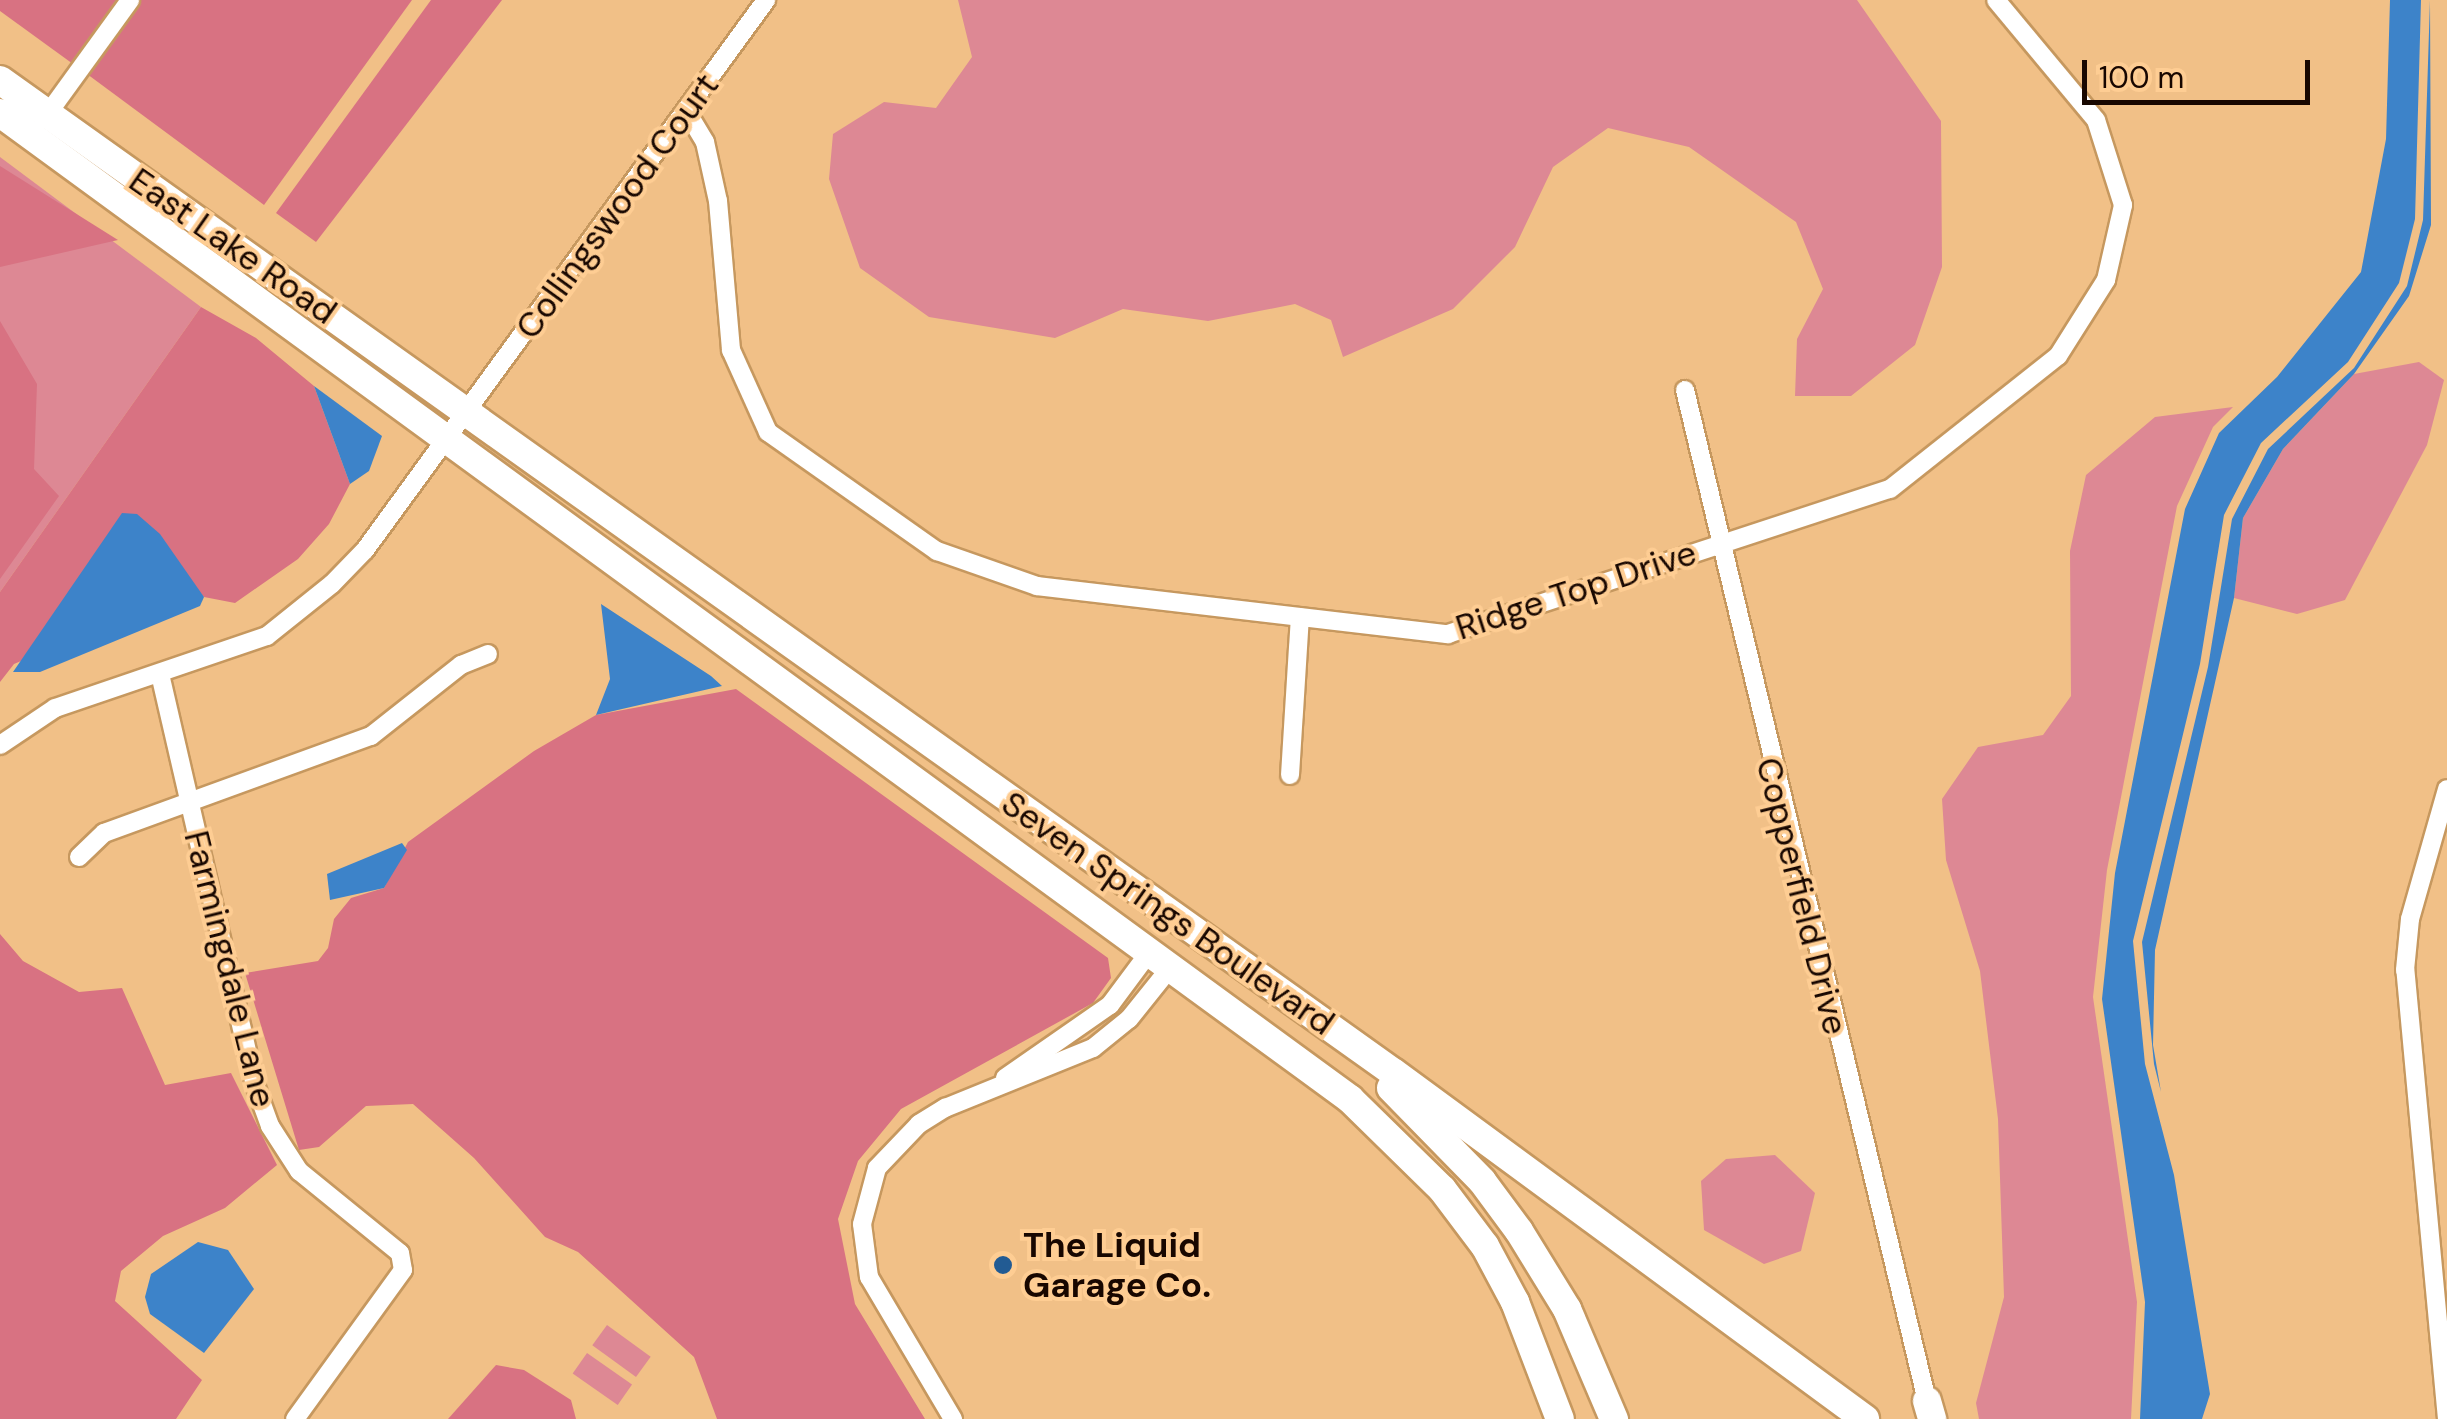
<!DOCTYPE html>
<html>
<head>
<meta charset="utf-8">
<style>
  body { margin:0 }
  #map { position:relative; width:2447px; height:1419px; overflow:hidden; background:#f1c087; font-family:"DM Sans",sans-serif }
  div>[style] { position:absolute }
  .green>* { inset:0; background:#dd8894; transform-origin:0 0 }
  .forest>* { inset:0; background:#d87282 }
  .water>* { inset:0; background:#3d83c9 }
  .roads { filter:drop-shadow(2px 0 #c6985f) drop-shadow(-2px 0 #c6985f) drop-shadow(0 2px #c6985f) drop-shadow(0 -2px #c6985f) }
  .street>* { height:18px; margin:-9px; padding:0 9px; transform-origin:9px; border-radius:9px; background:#fff }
  .primary>* { height:28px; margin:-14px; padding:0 14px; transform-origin:14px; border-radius:14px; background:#fff }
  .dots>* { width:28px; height:28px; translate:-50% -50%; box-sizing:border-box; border:5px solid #fecd93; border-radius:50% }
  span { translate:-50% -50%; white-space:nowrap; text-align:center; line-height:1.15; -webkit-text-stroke:8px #fecd93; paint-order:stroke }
  .street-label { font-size:35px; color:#180700 }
  .poi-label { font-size:35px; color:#180700; font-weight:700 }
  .left { translate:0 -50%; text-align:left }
  .scale { position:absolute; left:2082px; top:60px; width:228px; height:45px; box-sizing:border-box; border:5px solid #180700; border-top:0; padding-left:12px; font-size:30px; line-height:35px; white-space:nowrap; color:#180700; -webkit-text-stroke:8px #fecd93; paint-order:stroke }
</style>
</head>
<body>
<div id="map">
  <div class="green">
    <div style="clip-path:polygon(958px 0,1857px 0,1941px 121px,1942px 267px,1915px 345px,1851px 396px,1795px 396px,1797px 339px,1823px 289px,1796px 222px,1689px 147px,1608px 128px,1553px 167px,1515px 247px,1453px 309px,1343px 357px,1331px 320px,1295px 304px,1208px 321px,1123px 309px,1055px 338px,929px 317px,860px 268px,829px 179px,833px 134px,884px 102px,936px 108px,972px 57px)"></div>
    <div style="clip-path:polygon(0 157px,201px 307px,0 592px)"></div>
    <div style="clip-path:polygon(2419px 362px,2444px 380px,2427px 445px,2345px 600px,2297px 614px,2234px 598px,2243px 518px,2283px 449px,2354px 374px)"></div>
    <div style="clip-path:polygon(2233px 407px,2213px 427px,2177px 506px,2107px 870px,2093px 997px,2137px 1302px,2131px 1419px,1979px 1419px,1976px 1403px,2004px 1297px,1998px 1119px,1980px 971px,1946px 860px,1942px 799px,1978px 747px,2043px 735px,2071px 696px,2070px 551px,2086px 475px,2155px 417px)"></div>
    <div style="clip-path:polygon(1775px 1155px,1815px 1193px,1801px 1251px,1764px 1264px,1704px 1230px,1701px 1181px,1726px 1159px)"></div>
    <div style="left:607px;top:1325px;width:54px;height:25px;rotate:36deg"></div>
    <div style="left:587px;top:1353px;width:55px;height:25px;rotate:35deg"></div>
  </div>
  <div class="forest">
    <div style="clip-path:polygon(0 0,119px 0,73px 64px,0 11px)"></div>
    <div style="clip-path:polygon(140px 0,412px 0,264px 205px,87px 74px)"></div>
    <div style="clip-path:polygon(431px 0,502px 0,316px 242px,276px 213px)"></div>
    <div style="clip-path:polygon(0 166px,118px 240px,0 267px)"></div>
    <div style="clip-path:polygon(201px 307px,256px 338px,314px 386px,350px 484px,329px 524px,298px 559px,235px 603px,204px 597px,195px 587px,14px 664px,0 682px,0 592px)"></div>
    <div style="clip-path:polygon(0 321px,37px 384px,34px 469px,59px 496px,0 579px)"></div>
    <div style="clip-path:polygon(736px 689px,1108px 958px,1111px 978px,1093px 1003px,901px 1109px,858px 1161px,838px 1219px,855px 1304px,925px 1419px,717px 1419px,694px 1357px,578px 1252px,545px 1237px,474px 1158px,413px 1104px,366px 1106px,319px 1147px,299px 1150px,245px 973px,318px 961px,328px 948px,334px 919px,351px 898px,384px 888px,408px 842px,534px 751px,596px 715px)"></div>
    <div style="clip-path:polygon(0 934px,23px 961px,79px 992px,122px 988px,165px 1085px,231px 1073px,277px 1165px,225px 1208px,163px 1236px,121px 1271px,115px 1301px,202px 1380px,176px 1419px,0 1419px)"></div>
    <div style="clip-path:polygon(496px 1365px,524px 1370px,571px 1400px,576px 1419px,448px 1419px)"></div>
  </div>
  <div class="water">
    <div style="clip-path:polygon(2390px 0,2421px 0,2415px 219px,2399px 283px,2348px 362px,2261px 443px,2224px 515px,2200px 664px,2133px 941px,2145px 1064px,2174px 1175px,2210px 1394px,2202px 1419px,2140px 1419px,2145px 1302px,2102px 999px,2115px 873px,2185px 509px,2219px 433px,2277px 377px,2361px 272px,2386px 139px)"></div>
    <div style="clip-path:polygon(2430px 0,2431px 225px,2409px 296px,2354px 374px,2283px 449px,2243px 518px,2234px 598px,2155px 950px,2153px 1045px,2161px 1092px,2154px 1064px,2142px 942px,2208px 667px,2232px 519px,2268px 449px,2354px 368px,2407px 286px,2423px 220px)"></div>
    <div style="clip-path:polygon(314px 386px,382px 436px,369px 471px,350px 484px)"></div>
    <div style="clip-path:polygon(122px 513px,137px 514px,160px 534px,204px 597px,200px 606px,40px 672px,13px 672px)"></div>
    <div style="clip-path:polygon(601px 604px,711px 676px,722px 686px,596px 715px,610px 679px)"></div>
    <div style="clip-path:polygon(402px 843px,407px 850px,384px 888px,330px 900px,327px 874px)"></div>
    <div style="clip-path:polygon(198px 1242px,228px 1250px,254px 1289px,204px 1353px,150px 1314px,145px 1297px,151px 1274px)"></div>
  </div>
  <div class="roads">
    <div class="street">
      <div style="left:687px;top:112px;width:35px;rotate:59deg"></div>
      <div style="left:705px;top:142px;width:60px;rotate:77.6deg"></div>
      <div style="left:718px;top:201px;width:150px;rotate:85deg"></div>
      <div style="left:731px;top:350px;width:90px;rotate:65.7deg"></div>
      <div style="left:768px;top:432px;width:207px;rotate:35.2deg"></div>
      <div style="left:937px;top:551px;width:106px;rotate:19.3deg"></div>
      <div style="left:1037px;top:586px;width:414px;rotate:6.7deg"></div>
      <div style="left:1448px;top:634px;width:465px;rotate:-18.2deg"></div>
      <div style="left:1890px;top:489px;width:214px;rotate:-38.4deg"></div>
      <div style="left:2058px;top:356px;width:90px;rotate:-57.7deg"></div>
      <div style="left:2106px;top:280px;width:77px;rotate:-77.2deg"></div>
      <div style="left:2123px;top:205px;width:89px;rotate:-107.6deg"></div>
      <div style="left:2096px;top:120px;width:156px;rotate:-129.8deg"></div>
      <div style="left:44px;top:119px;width:147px;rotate:-54.1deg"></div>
      <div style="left:1685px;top:390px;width:1040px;rotate:76.54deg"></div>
      <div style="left:160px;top:674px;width:419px;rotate:77deg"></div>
      <div style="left:254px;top:1082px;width:47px;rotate:70deg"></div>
      <div style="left:270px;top:1126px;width:54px;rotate:57.2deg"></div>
      <div style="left:299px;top:1171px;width:130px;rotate:39.1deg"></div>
      <div style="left:400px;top:1253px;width:17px;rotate:80deg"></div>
      <div style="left:403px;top:1270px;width:184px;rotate:125.9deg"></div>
      <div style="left:0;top:745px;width:66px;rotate:-33.9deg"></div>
      <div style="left:55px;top:708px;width:224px;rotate:-18.8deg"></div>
      <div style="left:267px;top:636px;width:83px;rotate:-38.7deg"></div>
      <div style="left:332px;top:584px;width:47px;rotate:-45.9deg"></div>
      <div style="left:365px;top:550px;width:681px;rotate:-53.9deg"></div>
      <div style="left:1290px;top:775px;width:158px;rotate:-86.4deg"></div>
      <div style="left:79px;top:857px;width:35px;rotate:-44deg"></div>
      <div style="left:104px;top:833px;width:284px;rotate:-20deg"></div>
      <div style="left:371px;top:736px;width:115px;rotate:-38.3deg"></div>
      <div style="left:461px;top:665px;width:29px;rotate:-22deg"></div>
      <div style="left:1005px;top:1078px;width:128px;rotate:-34.8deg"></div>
      <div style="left:1110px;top:1005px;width:64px;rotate:-53.3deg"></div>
      <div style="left:953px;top:1419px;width:165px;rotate:-120.6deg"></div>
      <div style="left:869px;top:1277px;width:53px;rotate:-97.5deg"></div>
      <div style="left:862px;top:1224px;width:58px;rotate:-75deg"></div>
      <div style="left:877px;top:1168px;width:61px;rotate:-46.3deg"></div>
      <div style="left:919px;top:1124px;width:31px;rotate:-32deg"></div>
      <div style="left:945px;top:1108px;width:160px;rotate:-22.1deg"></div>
      <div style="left:1093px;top:1048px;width:46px;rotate:-38.9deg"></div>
      <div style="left:1129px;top:1019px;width:64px;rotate:-51.3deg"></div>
      <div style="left:2447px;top:1419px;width:451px;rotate:-95.3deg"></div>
      <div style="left:2405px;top:970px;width:51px;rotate:-84.4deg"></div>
      <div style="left:2410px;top:919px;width:135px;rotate:-74.1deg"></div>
    </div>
    <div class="primary">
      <div style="left:0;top:80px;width:1710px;rotate:35.46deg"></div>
      <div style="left:1393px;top:1072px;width:586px;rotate:36.32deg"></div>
      <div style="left:0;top:113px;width:1672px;rotate:36.14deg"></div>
      <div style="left:1350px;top:1099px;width:129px;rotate:44.4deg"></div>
      <div style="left:1442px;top:1189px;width:71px;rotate:53deg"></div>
      <div style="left:1485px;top:1246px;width:64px;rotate:61.8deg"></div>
      <div style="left:1515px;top:1302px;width:125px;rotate:69deg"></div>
      <div style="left:1391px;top:1088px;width:130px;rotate:45.6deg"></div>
      <div style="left:1482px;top:1181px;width:62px;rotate:53.5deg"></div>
      <div style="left:1519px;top:1231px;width:92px;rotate:58.4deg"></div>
      <div style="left:1567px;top:1309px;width:120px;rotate:66.9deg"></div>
      <div style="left:1927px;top:1401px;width:19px;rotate:74deg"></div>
    </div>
  </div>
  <div class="dots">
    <div style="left:1003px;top:1265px;background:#225b93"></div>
  </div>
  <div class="street-label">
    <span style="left:617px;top:206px;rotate:-54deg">Collingswood Court</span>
    <span style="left:233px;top:246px;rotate:35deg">East Lake Road</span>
    <span style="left:1576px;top:590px;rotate:-18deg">Ridge Top Drive</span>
    <span style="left:1802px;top:896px;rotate:76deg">Copperfield Drive</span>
    <span style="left:1168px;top:913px;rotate:35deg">Seven Springs Boulevard</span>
    <span style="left:230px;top:969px;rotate:76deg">Farmingdale Lane</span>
  </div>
  <div class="poi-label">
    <span class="left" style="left:1023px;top:1265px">The Liquid<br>Garage Co.</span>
  </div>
  <div class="scale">100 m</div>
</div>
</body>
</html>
